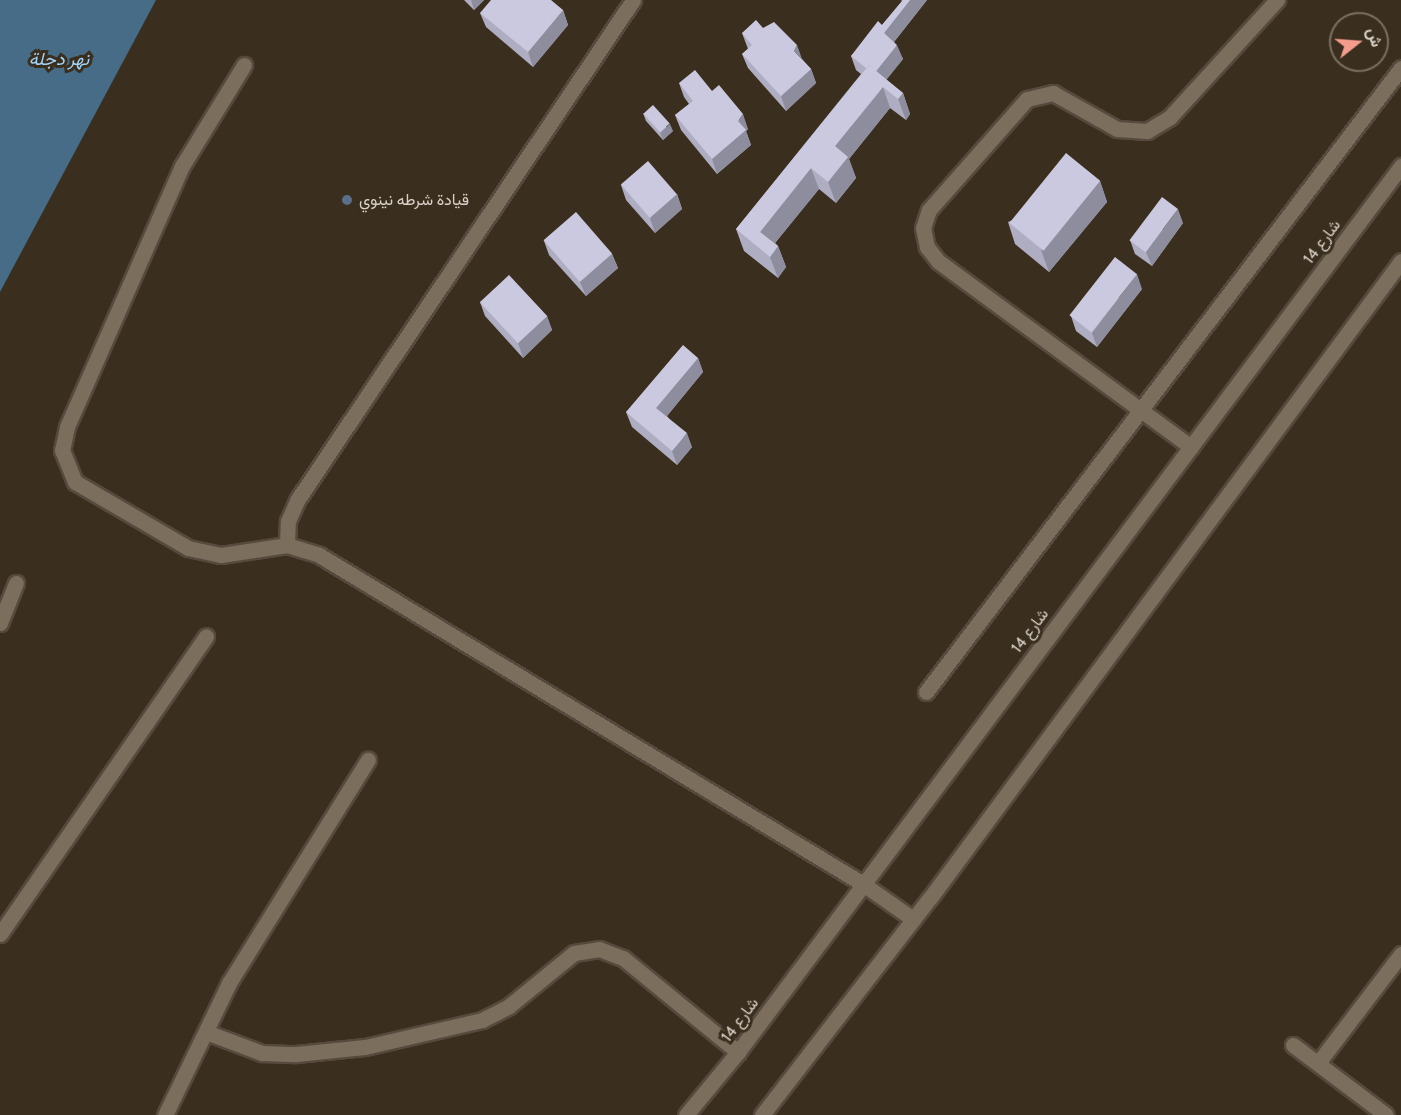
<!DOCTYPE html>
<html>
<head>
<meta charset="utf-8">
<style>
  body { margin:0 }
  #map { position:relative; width:1401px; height:1115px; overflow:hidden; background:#3a2e1e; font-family:Cabin,Vazirmatn,sans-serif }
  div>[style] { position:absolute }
  .water>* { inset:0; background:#466c87 }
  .roads { filter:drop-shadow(2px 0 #554a3d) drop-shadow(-2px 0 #554a3d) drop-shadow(0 2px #554a3d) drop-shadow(0 -2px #554a3d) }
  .minor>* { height:15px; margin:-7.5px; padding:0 7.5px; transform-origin:7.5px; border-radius:7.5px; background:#7c6e5d }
  .wall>* { inset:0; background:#afadc1 }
  .shaded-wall>* { inset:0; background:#8e8d9d }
  .building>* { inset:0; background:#cbc9e0; transform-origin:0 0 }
  .dots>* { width:16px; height:16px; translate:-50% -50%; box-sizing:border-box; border:3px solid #3a2e1e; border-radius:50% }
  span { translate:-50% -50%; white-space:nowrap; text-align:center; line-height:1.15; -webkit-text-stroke:6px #3a2e1e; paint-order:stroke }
  .poi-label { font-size:16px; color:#d9d1c8 }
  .left { translate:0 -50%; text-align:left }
  .street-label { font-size:16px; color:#d9d1c8 }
  .water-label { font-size:18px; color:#a2d4f9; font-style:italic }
  .north { position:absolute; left:1329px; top:12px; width:60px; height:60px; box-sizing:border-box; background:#3a2e1e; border:2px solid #7a6f62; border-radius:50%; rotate:73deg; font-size:16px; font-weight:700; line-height:24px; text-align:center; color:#d9d1c8 }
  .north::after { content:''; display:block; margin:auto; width:21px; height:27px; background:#f49d8c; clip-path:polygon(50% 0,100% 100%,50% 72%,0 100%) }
</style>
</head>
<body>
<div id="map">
  <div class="water">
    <div style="clip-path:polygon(0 0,156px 0,0 292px)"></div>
  </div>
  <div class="roads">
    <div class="minor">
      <div style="left:244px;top:65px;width:119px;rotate:121.5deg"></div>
      <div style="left:182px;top:166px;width:285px;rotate:113.8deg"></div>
      <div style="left:67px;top:427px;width:24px;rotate:102deg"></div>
      <div style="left:62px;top:450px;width:35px;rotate:68deg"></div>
      <div style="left:75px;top:482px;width:131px;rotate:30.3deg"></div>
      <div style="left:188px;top:548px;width:34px;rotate:12deg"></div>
      <div style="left:221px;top:555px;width:67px;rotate:-8.6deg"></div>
      <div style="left:287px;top:545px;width:34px;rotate:17deg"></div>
      <div style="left:319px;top:555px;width:636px;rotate:31.16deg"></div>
      <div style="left:863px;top:884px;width:61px;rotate:35deg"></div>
      <div style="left:1191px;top:447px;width:314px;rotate:-143.7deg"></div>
      <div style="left:938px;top:261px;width:18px;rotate:-128deg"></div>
      <div style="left:927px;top:247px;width:19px;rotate:-102deg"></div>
      <div style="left:923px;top:228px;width:19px;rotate:-72deg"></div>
      <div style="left:929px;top:210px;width:148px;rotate:-48.6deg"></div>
      <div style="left:1027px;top:99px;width:27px;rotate:-13deg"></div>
      <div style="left:1053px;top:93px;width:73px;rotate:29.4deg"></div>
      <div style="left:1117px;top:129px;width:30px;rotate:4deg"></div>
      <div style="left:1147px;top:131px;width:27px;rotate:-31deg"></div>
      <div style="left:1170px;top:117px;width:159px;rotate:-47.6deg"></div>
      <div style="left:287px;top:545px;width:24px;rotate:-88deg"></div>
      <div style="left:288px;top:521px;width:24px;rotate:-66deg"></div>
      <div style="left:298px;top:499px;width:601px;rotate:-56.12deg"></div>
      <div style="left:0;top:623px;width:43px;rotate:-68.2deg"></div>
      <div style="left:926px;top:692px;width:784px;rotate:-52.72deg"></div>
      <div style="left:0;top:934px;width:362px;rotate:-55.3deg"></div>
      <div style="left:206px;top:1032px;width:60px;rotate:20.6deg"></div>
      <div style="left:262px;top:1053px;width:34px;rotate:2deg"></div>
      <div style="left:296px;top:1054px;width:69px;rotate:-5.8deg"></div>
      <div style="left:365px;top:1047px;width:120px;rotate:-13deg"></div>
      <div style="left:482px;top:1020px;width:30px;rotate:-27deg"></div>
      <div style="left:509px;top:1006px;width:84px;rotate:-39.2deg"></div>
      <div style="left:574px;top:953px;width:25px;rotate:-9deg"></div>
      <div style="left:599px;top:949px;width:26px;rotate:21deg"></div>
      <div style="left:623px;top:958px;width:149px;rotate:39.3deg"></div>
      <div style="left:1293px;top:1045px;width:116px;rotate:37deg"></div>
      <div style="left:1318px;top:1063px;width:137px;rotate:-52.7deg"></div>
      <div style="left:165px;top:1115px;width:147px;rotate:-64.1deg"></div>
      <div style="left:229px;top:983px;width:263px;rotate:-58.1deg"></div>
      <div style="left:686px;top:1115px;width:82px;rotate:-50.5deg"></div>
      <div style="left:738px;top:1052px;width:1107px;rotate:-53.19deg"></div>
      <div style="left:762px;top:1115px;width:274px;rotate:-52.3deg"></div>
      <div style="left:930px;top:898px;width:792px;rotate:-53.52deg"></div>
    </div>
  </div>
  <div class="wall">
    <div style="clip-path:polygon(464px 0,484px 0,474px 10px)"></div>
    <div style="clip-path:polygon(901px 0,927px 0,894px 42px,903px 59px,886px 80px,903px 93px,910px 114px,906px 120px,890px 108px,849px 159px,856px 178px,836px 203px,819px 189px,775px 243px,778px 246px,786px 267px,778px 278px,744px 251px,736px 229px,861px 74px,856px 70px,851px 56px,882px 25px,902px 1px)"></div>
    <div style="clip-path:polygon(563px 10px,568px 25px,533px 67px,486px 27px,480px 13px)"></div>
    <div style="clip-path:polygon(763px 28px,802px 59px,811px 69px,816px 83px,786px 111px,748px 68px,742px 54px,748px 49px,742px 33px)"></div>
    <div style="clip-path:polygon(679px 83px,712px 91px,748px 129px,746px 131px,751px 145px,717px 174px,681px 130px,675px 115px,689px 104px,684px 97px)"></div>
    <div style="clip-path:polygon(643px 113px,673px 131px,663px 140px,646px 121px)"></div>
    <div style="clip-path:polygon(1100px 181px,1107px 202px,1049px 272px,1015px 244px,1008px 222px)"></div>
    <div style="clip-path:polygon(621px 185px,677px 194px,682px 209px,655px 233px,626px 200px)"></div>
    <div style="clip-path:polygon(1183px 223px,1152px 266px,1135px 254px,1130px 240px)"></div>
    <div style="clip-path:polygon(544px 241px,612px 254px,618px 268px,586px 296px,549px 255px)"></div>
    <div style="clip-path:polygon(1142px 289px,1097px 347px,1076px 331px,1071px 316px)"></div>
    <div style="clip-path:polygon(480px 302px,547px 316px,552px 330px,523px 358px,485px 316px)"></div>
    <div style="clip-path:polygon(698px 358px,703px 372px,667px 416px,692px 447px,677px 465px,632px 427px,626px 412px)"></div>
  </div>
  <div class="shaded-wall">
    <div style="clip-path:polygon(471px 0,484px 0,474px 10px)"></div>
    <div style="clip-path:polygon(910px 0,927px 0,889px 48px,884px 33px)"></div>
    <div style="clip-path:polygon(563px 10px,568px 25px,533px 67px,528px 52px)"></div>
    <div style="clip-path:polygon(797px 45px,802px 59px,794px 51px)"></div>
    <div style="clip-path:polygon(897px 45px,903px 59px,879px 89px,874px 74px)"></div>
    <div style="clip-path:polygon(811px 69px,816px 83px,786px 111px,781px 96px)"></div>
    <div style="clip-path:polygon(883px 87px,890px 108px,849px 159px,856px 178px,836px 203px,828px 182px,835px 146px)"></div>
    <div style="clip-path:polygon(903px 93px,910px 114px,906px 120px,898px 99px)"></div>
    <div style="clip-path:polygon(743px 114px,748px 129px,746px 131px,751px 145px,717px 174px,712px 159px)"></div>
    <div style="clip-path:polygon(670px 124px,673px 131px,663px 140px,660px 133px)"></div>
    <div style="clip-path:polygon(811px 168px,819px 189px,767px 253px,760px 232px)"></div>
    <div style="clip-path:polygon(1100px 181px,1107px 202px,1049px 272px,1041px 250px)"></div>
    <div style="clip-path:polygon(677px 194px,682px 209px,655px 233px,650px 218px)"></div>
    <div style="clip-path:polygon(1178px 209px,1183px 223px,1152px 266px,1146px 252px)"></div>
    <div style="clip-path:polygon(778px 246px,786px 267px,778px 278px,770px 257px)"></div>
    <div style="clip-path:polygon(612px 254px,618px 268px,586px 296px,580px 282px)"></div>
    <div style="clip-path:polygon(1137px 274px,1142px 289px,1097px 347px,1092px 333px)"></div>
    <div style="clip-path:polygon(547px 316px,552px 330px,523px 358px,518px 343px)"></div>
    <div style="clip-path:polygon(698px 358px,703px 372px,662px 422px,656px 408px)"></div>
    <div style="clip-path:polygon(687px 433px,692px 447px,677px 465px,672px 451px)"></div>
  </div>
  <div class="building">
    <div style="clip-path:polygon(491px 0,551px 0,563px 10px,528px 52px,480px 13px)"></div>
    <div style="clip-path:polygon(903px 0,910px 0,884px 33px,897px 45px,876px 71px,869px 65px,866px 68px,851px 56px,878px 21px,882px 25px)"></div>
    <div style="clip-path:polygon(756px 20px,763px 28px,774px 22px,797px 45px,794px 51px,811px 69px,781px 96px,742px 54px,752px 45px,742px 33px)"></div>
    <div style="clip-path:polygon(869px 65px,903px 93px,898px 99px,883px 87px,835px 146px,848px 157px,828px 182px,811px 168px,760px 232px,778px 246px,770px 257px,736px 229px)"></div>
    <div style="clip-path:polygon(695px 70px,712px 91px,719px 85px,743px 114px,738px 121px,746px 130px,712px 159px,675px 115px,693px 101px,679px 83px)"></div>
    <div style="left:653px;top:105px;width:25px;height:13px;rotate:48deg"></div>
    <div style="left:1066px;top:153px;width:44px;height:90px;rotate:39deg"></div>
    <div style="left:648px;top:161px;width:44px;height:36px;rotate:49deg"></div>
    <div style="left:1162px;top:197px;width:20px;height:54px;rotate:37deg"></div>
    <div style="left:576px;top:212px;width:55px;height:43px;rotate:49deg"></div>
    <div style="left:1115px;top:257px;width:28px;height:74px;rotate:38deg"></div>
    <div style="left:509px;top:275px;width:56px;height:40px;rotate:47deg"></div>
    <div style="clip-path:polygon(683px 345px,698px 358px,656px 408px,687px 433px,672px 451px,626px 412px)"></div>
  </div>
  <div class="dots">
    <div style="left:347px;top:200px;background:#5c6f8a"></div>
  </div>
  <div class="poi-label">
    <span class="left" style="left:359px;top:200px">قيادة شرطه نينوي</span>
  </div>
  <div class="street-label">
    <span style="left:1322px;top:242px;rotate:-53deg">شارع 14</span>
    <span style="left:1030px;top:631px;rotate:-53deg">شارع 14</span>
    <span style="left:740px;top:1020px;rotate:-53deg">شارع 14</span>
  </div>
  <div class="water-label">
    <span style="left:59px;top:59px">نهر دجلة</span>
  </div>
  <div class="north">ش</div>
</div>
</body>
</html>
